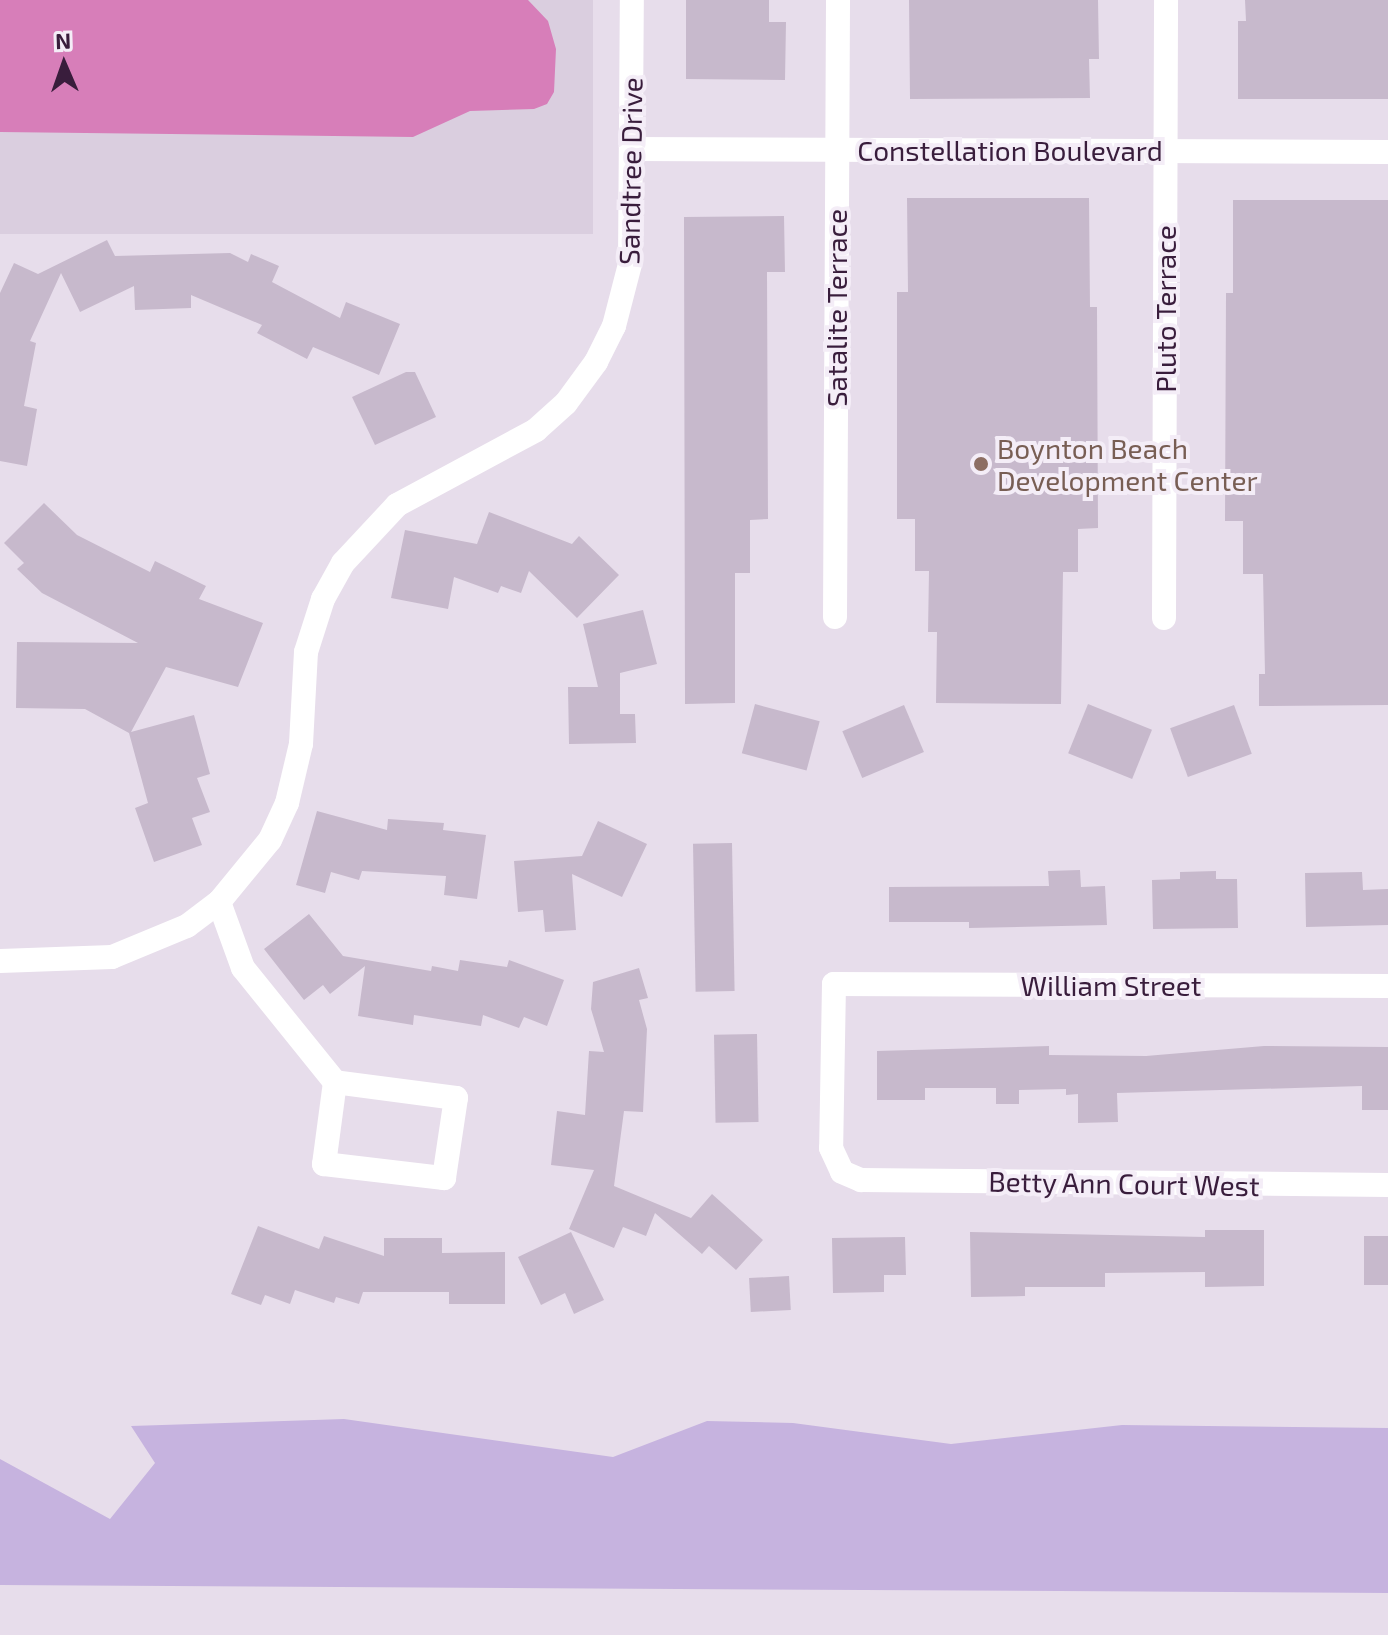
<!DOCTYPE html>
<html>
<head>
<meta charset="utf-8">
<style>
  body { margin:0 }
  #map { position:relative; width:1388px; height:1635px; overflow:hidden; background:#e7ddeb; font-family:"Exo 2",sans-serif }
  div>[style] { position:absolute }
  .built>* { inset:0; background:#dacedf; transform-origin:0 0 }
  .green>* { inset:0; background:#c6b3df }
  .water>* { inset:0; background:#d77eb9 }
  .building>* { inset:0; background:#c7b9cc; transform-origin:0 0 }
  .minor>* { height:24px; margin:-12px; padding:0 12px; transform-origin:12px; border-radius:12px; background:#fff }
  .dots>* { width:22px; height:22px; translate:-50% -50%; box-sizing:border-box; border:4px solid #f4edf7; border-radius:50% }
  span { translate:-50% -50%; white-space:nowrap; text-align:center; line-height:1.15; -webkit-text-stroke:8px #f4edf7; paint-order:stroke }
  .street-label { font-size:28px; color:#391d3c }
  .education-label { font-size:28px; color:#785e54 }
  .left { translate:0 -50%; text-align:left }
  .north { position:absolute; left:24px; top:24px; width:80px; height:80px; -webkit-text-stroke:6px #f4edf7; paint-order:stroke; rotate:358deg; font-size:22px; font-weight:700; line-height:32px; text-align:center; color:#391d3c }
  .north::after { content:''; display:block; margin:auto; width:28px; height:36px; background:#391d3c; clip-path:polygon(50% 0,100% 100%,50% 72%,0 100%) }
</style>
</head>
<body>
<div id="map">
  <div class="built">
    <div style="left:0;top:0;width:593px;height:234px"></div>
  </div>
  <div class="green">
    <div style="clip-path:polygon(344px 1419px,613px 1457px,707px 1421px,793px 1423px,951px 1444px,1122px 1425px,1388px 1428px,1388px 1593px,0 1585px,0 1459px,110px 1519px,155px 1463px,131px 1426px)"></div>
  </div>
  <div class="water">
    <div style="clip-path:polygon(0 0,528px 0,548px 21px,556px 49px,554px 92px,547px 104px,534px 109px,470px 111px,413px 137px,0 132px)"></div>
  </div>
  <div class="building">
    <div style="clip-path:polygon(686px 0,769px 0,769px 22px,786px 22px,785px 80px,686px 79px)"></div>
    <div style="clip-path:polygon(909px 0,1098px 0,1099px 59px,1089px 59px,1090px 98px,910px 99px)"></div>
    <div style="clip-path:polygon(1245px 0,1388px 0,1388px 99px,1238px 99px,1238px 21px,1246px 21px)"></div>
    <div style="clip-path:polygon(907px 198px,1089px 198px,1090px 307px,1097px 307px,1098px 528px,1078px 529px,1078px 572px,1063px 572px,1061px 704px,936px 703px,937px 632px,928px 632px,929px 571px,915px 571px,915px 519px,897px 519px,897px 292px,908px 292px)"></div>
    <div style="clip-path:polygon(1233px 200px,1388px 200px,1388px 705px,1259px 706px,1259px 674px,1265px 674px,1263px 574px,1243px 574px,1243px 521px,1225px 521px,1226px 293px,1233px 293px)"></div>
    <div style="clip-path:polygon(784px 216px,785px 272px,767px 272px,768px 519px,750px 520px,750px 573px,735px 573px,735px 703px,685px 704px,684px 217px)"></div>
    <div style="clip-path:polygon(107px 240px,115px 256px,230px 253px,248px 262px,251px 254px,279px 266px,272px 282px,340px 318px,346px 302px,400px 324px,379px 375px,313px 347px,307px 359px,257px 333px,262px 325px,191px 295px,191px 308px,135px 310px,134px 286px,80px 312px,61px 273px,30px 341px,36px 343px,24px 406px,37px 409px,27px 466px,0 461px,0 293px,14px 263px,38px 274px)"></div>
    <div style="clip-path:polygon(406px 372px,415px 372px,436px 417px,375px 445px,352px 397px)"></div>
    <div style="clip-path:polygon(44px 503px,77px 535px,150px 572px,155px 561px,206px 586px,199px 599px,263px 623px,238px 687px,166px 667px,131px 732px,194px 715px,210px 774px,197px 778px,210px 812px,192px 818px,202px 845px,154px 862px,135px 808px,148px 803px,129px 733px,85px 709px,16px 708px,17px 642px,138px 643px,42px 593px,17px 569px,24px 563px,4px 543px)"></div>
    <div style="clip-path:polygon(489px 512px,572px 544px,579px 536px,619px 575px,577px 618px,529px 571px,521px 593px,501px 586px,498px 593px,454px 577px,448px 609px,391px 598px,405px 530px,477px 544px)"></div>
    <div style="clip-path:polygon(643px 610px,657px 664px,620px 673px,620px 714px,635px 714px,636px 743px,569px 744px,568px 687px,598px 687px,583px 624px)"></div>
    <div style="left:755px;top:704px;width:67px;height:51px;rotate:15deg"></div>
    <div style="left:1088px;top:704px;width:69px;height:53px;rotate:22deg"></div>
    <div style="left:904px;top:705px;width:51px;height:67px;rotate:67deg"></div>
    <div style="left:1234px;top:705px;width:52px;height:68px;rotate:70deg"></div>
    <div style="clip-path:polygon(317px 811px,387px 830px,388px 819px,444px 823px,443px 830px,486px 835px,477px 899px,444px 895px,446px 876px,362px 871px,359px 880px,331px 872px,325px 893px,296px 885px)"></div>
    <div style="clip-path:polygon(598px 821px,647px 844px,622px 897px,572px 874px,576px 930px,545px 932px,543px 910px,518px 912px,514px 861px,582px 856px)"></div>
    <div style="left:732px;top:843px;width:148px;height:39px;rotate:89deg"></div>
    <div style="clip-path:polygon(1080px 870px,1081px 887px,1105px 886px,1107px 925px,969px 928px,969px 922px,889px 922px,889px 887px,1049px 886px,1048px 871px)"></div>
    <div style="clip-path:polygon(1216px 871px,1216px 879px,1237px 879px,1238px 928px,1153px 929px,1152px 880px,1180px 879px,1180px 872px)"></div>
    <div style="clip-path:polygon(1362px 872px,1363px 890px,1388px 889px,1388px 925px,1306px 927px,1305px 873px)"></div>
    <div style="clip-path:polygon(309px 914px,343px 956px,431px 971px,432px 966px,458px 971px,460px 960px,507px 967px,509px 960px,564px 980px,547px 1026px,524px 1017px,519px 1028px,483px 1015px,481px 1026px,414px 1015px,413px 1025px,358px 1016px,365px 966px,330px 994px,323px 985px,304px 1000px,264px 949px)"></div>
    <div style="clip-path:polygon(639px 968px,648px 998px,639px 1000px,647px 1029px,643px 1112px,624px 1111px,614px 1186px,691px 1218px,712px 1194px,763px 1240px,736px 1270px,709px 1246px,702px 1254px,655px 1213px,646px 1236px,623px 1227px,614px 1248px,569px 1229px,594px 1170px,551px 1165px,557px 1111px,585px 1115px,589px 1051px,604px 1052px,591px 1009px,593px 982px)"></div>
    <div style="left:757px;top:1034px;width:88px;height:43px;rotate:89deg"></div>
    <div style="clip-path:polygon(1049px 1046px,1049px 1055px,1146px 1056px,1264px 1046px,1388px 1047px,1388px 1110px,1362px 1110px,1362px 1086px,1117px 1093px,1118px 1122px,1078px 1123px,1078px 1094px,1066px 1095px,1066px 1089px,1019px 1090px,1019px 1104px,996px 1104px,996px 1088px,925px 1088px,925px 1100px,877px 1100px,877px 1051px)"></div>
    <div style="clip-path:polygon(258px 1226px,319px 1249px,324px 1236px,384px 1256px,384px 1238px,442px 1238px,442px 1253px,505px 1252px,505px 1304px,449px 1304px,449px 1292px,363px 1292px,359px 1304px,336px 1297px,334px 1303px,295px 1290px,290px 1304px,265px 1295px,261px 1305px,231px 1294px)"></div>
    <div style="clip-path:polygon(1205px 1230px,1264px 1230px,1264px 1286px,1205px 1287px,1205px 1272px,1105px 1273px,1105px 1287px,1025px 1287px,1025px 1296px,971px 1297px,970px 1232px,1205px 1237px)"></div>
    <div style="clip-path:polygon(571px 1232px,604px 1300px,574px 1314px,565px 1293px,541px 1305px,518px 1257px)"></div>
    <div style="left:1388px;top:1236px;width:49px;height:24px;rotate:90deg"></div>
    <div style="clip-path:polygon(905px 1237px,906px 1275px,884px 1275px,884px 1292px,833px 1293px,832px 1238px)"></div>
    <div style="left:789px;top:1276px;width:34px;height:40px;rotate:87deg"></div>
  </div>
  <div class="minor">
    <div style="left:632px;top:149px;width:756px;rotate:0.23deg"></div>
    <div style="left:835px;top:617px;width:617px;rotate:-89.72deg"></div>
    <div style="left:1164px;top:618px;width:618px;rotate:-89.81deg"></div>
    <div style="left:219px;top:902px;width:70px;rotate:70deg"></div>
    <div style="left:243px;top:968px;width:146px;rotate:51.1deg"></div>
    <div style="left:335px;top:1082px;width:83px;rotate:97.6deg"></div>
    <div style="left:324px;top:1164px;width:121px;rotate:6.7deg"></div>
    <div style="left:444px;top:1178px;width:81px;rotate:-81.5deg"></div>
    <div style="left:456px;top:1098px;width:122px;rotate:-172.5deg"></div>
    <div style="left:0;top:961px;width:112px;rotate:-2deg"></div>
    <div style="left:112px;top:957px;width:81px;rotate:-22.5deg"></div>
    <div style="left:187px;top:926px;width:40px;rotate:-37deg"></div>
    <div style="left:219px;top:902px;width:80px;rotate:-50.6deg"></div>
    <div style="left:270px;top:840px;width:41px;rotate:-65.3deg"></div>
    <div style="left:287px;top:803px;width:61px;rotate:-76.7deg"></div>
    <div style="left:301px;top:744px;width:92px;rotate:-86.9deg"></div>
    <div style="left:306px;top:652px;width:56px;rotate:-72.2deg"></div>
    <div style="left:323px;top:599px;width:41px;rotate:-60.9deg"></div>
    <div style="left:343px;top:563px;width:79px;rotate:-47deg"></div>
    <div style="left:397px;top:505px;width:158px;rotate:-28.3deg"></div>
    <div style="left:536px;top:430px;width:40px;rotate:-42deg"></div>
    <div style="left:566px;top:403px;width:51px;rotate:-53.8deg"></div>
    <div style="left:596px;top:362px;width:40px;rotate:-63.4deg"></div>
    <div style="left:614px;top:326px;width:64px;rotate:-75.5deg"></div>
    <div style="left:630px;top:264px;width:264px;rotate:-89.6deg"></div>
    <div style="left:1388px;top:986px;width:554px;rotate:-179.79deg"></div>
    <div style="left:834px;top:984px;width:164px;rotate:91deg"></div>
    <div style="left:831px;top:1148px;width:26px;rotate:65deg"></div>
    <div style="left:842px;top:1172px;width:21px;rotate:23deg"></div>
    <div style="left:861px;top:1180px;width:527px;rotate:0.54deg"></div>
  </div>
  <div class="dots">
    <div style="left:981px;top:464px;background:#8d6e63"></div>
  </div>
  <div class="street-label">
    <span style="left:1010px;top:150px">Constellation Boulevard</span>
    <span style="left:630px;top:171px;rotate:-89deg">Sandtree Drive</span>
    <span style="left:836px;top:308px;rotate:-90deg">Satalite Terrace</span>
    <span style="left:1165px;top:309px;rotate:-90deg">Pluto Terrace</span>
    <span style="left:1111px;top:985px">William Street</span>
    <span style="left:1124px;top:1183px;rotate:1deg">Betty Ann Court West</span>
  </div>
  <div class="education-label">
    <span class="left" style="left:997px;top:464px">Boynton Beach<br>Development Center</span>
  </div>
  <div class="north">N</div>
</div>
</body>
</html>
